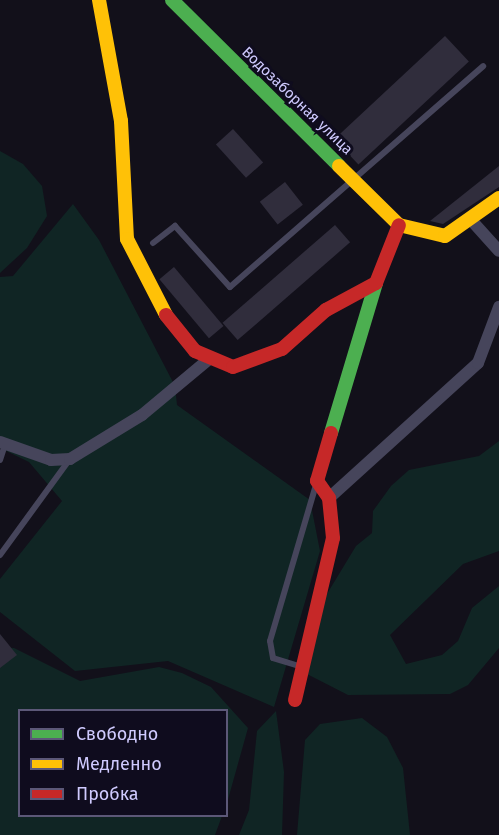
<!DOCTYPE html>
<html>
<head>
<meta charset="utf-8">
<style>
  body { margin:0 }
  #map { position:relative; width:499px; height:835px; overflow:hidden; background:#12101a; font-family:"Fira Sans",sans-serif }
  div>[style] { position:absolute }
  .green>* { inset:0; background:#102524 }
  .building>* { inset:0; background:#302d3c; transform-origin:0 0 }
  .lane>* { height:6px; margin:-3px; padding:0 3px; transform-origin:3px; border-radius:3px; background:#46455b }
  .street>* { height:12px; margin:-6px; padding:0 6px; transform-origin:6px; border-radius:6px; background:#46455b }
  .fast>* { height:14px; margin:-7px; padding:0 7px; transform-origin:7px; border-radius:7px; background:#4caf50 }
  .slow>* { height:14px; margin:-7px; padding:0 7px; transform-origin:7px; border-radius:7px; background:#ffc107 }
  .jam>* { height:14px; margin:-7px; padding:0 7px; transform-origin:7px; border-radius:7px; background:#c62828 }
  span { translate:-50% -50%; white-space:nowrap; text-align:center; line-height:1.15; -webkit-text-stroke:6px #0f0c1e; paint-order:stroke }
  .street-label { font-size:15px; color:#cfcafe }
  .legend { position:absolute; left:18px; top:709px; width:210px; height:108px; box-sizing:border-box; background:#0f0c1e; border:2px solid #5c5878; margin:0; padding:8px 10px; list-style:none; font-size:18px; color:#cfcafe }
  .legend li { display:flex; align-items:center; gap:12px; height:30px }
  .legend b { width:30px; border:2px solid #5c5878 }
</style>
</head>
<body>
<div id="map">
  <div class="green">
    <div style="clip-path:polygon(0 151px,23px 164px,42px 186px,47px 216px,27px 248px,0 273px)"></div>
    <div style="clip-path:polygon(73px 204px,99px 240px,175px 386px,177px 405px,310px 500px,320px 551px,274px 707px,168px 661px,75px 671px,0 612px,0 579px,62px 501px,29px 462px,0 448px,0 277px,13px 276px)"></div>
    <div style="clip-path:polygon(499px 441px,499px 551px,463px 564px,390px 635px,406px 664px,442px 655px,458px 641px,472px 608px,499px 586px,499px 648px,468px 685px,450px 694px,348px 695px,305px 673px,316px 612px,356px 546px,372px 533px,373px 511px,391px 486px,409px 470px,479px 456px)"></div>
    <div style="clip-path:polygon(0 647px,14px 648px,80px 681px,159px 667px,182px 673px,211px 687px,248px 728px,227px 803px,226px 710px,20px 710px,20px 816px,222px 816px,215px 835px,0 835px)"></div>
    <div style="clip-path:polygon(276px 711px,284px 772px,282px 835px,239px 835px,249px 810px,257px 731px)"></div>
    <div style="clip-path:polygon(362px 718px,387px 737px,403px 768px,410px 835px,297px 835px,305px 740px,320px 724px)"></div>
  </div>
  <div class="building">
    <div style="left:445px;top:36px;width:35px;height:151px;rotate:47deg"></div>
    <div style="left:233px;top:129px;width:45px;height:23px;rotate:48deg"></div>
    <div style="clip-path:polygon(499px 166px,499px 187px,443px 224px,430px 221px)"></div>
    <div style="left:285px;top:182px;width:29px;height:32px;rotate:52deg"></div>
    <div style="left:335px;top:225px;width:23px;height:149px;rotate:49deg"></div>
    <div style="left:174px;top:267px;width:77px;height:19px;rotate:50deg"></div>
    <div style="clip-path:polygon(0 634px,17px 655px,0 668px)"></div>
  </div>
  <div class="lane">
    <div style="left:153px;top:243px;width:28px;rotate:-38deg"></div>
    <div style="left:175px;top:226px;width:82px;rotate:48deg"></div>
    <div style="left:230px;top:287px;width:336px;rotate:-41.1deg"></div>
    <div style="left:0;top:460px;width:16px;rotate:-72deg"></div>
    <div style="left:0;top:555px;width:119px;rotate:-53.9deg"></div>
    <div style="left:299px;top:666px;width:27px;rotate:-163deg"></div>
    <div style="left:273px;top:658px;width:17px;rotate:-100deg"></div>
    <div style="left:270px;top:641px;width:163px;rotate:-73.6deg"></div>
  </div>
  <div class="street">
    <div style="left:472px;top:221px;width:40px;rotate:48deg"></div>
    <div style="left:0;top:442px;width:54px;rotate:19.4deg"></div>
    <div style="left:51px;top:460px;width:19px;rotate:-3deg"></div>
    <div style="left:70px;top:459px;width:84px;rotate:-31.4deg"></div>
    <div style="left:142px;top:415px;width:86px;rotate:-39.8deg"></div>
    <div style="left:329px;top:498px;width:201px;rotate:-42.2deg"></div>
    <div style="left:478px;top:363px;width:60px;rotate:-69.4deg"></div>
  </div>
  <div class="fast">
    <div style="left:172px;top:0;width:235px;rotate:44.8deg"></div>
    <div style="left:331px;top:433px;width:157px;rotate:-73.3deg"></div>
  </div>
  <div class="slow">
    <div style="left:99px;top:0;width:123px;rotate:79.7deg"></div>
    <div style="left:121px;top:121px;width:118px;rotate:87.1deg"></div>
    <div style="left:127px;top:239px;width:85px;rotate:62.8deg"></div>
    <div style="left:339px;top:166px;width:84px;rotate:44.5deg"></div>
    <div style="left:399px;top:225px;width:47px;rotate:13.4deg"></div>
    <div style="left:445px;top:236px;width:66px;rotate:-35.1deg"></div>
  </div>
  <div class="jam">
    <div style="left:166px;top:315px;width:46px;rotate:51.1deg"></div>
    <div style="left:195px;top:351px;width:41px;rotate:22.8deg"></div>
    <div style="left:233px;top:367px;width:52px;rotate:-20.2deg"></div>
    <div style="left:282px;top:349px;width:59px;rotate:-41.6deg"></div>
    <div style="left:326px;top:310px;width:57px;rotate:-28.4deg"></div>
    <div style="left:376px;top:283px;width:62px;rotate:-68.4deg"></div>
    <div style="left:295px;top:700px;width:166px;rotate:-76.8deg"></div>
    <div style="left:333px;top:538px;width:40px;rotate:-95.7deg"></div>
    <div style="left:329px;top:498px;width:21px;rotate:-125deg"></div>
    <div style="left:317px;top:481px;width:50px;rotate:-73.7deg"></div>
  </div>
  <div class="street-label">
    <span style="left:297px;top:101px;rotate:44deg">Водозаборная улица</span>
  </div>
  <ul class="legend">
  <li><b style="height:8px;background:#4caf50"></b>Свободно</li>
  <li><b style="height:8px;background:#ffc107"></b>Медленно</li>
  <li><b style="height:8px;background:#c62828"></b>Пробка</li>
  </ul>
</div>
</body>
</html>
